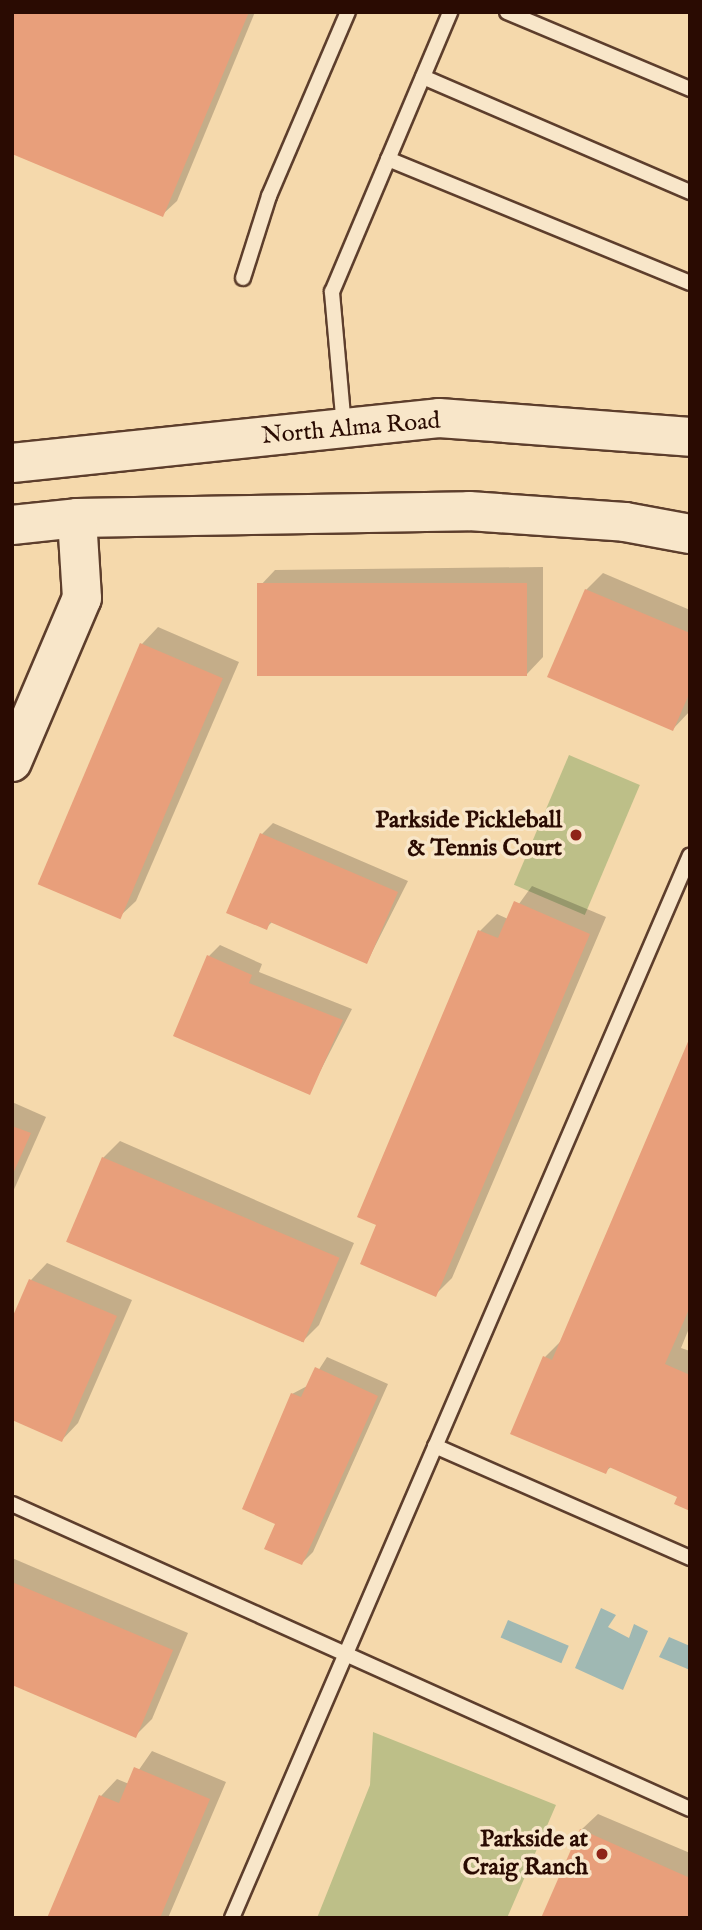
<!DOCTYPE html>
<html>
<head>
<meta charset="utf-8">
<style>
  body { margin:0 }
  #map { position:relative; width:702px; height:1930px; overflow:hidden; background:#f5d9ac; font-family:"IM FELL English",serif }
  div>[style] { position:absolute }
  .green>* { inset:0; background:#bdbf88; transform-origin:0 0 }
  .water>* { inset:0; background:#9fb8b3; transform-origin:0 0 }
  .shadow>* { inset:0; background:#0003 }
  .building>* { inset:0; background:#e89f7b; transform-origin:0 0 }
  .roads { filter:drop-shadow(2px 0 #5d3e2c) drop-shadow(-2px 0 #5d3e2c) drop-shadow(0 2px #5d3e2c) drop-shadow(0 -2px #5d3e2c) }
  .lane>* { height:14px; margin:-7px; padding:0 7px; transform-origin:7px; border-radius:7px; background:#f8e6c9 }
  .secondary>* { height:38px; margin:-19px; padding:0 19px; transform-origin:19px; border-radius:19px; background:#f8e6c9 }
  .dots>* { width:19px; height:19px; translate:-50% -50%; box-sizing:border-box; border:4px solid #f8e6c9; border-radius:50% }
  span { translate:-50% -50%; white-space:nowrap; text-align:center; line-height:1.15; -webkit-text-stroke:7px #f8e6c9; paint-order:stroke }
  .street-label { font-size:24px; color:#2a0b02 }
  .poi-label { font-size:24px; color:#2a0b02; font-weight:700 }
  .right { translate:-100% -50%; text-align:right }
  .frame { position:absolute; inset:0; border:14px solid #2a0b02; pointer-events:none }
</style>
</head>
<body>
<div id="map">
  <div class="green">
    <div style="left:569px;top:755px;width:77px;height:141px;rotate:23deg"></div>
    <div style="clip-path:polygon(373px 1732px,556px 1805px,507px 1918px,317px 1918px,370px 1785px)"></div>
  </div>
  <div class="water">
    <div style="clip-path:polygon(601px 1608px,616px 1615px,608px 1627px,629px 1638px,634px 1624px,648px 1631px,623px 1690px,575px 1668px)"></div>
    <div style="left:508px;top:1620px;width:66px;height:19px;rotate:23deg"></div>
    <div style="clip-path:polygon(669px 1637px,690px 1646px,690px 1670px,659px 1657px)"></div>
  </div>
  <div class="shadow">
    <div style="clip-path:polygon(12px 12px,255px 12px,177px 201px,163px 214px)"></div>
    <div style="clip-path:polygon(543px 567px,543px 657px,527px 674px,259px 587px,275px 570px)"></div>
    <div style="clip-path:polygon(603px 573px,690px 610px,690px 711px,673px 729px,586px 590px)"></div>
    <div style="clip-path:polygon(158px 627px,239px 662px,136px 901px,119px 917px,142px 644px)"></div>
    <div style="clip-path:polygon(273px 823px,408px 881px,367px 962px,273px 921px,266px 928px,262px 834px)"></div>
    <div style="clip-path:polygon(532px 886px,606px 917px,452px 1278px,435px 1295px,379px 1224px,480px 931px,497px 914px,508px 919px)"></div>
    <div style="clip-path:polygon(220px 945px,262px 964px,259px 972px,352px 1009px,309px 1093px,209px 956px)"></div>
    <div style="clip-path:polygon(690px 1042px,690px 1326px,681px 1348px,690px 1351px,690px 1509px,679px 1496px,611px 1467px,605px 1472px,545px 1357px,562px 1340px)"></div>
    <div style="clip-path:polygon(12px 1102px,46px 1117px,12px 1194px)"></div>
    <div style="clip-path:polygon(120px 1141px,354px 1243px,319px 1325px,302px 1342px,103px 1158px)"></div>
    <div style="clip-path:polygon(47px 1263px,132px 1300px,78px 1423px,62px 1440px,31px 1280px)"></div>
    <div style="clip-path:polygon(327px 1357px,388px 1384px,313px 1552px,302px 1563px,278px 1523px,292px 1394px,309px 1385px)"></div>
    <div style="clip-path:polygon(12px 1558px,188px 1633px,152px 1719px,135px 1736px,12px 1683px)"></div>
    <div style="clip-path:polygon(152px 1751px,226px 1782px,168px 1918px,49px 1918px,101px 1796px,117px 1779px,129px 1784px)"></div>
    <div style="clip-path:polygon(598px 1814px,690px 1853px,690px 1918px,581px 1830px)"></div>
  </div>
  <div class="building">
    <div style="clip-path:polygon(12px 12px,249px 12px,163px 217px,12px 154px)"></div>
    <div style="left:527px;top:583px;width:93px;height:270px;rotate:90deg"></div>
    <div style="clip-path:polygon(585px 589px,690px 633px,690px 692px,673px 731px,547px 677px)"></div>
    <div style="left:140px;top:643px;width:90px;height:262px;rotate:23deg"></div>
    <div style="clip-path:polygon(260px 833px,398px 892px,367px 964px,270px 922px,267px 930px,226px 913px)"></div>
    <div style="clip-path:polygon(514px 901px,590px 934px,436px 1297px,360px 1264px,376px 1225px,357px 1217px,478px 930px,498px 938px)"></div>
    <div style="clip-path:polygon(207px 955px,252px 975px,249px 983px,343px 1020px,310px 1095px,173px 1036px)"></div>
    <div style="clip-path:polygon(690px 1037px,690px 1307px,665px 1364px,690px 1375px,690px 1511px,674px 1504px,677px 1497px,609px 1467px,606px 1474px,510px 1434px,543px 1356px,552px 1360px)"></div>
    <div style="clip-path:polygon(12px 1126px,31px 1133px,12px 1176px)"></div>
    <div style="left:102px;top:1157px;width:258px;height:92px;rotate:23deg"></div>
    <div style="clip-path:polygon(29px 1279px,117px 1316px,62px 1442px,12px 1420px,12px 1318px)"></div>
    <div style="clip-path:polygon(315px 1367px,378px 1396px,302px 1565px,264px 1549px,275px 1524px,242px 1509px,291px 1393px,301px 1397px)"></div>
    <div style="clip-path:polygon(12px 1582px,173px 1650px,136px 1738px,12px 1685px)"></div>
    <div style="clip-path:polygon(134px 1767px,210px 1799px,160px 1918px,47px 1918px,99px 1795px,119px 1803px)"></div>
    <div style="clip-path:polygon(580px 1829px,690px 1878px,690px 1918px,541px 1918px)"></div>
  </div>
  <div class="roads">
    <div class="lane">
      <div style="left:507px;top:12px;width:199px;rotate:22.8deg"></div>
      <div style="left:423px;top:77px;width:291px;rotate:23.3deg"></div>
      <div style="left:388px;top:159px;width:326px;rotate:22.3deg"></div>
      <div style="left:243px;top:278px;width:86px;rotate:-72.4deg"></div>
      <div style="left:269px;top:196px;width:200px;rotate:-66.8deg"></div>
      <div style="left:344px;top:427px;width:136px;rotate:-95.1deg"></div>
      <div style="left:332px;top:292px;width:304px;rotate:-67.1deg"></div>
      <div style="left:435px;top:1446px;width:279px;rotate:23.7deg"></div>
      <div style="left:12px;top:1504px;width:743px;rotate:24.22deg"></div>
      <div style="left:232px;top:1918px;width:1157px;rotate:-66.69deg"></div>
    </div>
    <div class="secondary">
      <div style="left:12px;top:463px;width:429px;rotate:-6deg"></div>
      <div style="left:439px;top:418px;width:252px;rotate:4.3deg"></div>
      <div style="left:12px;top:525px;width:65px;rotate:-6.1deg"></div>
      <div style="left:77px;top:518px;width:392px;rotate:-1deg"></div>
      <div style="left:469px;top:511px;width:156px;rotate:4deg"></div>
      <div style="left:625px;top:522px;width:66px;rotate:10.5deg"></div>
      <div style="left:12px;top:762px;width:178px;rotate:-66.9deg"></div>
      <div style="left:82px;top:598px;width:80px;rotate:-93.6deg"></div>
    </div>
  </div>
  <div class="dots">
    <div style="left:576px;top:835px;background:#8f2418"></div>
    <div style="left:602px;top:1854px;background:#8f2418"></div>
  </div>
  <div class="street-label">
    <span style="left:351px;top:429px;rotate:-5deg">North Alma Road</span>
  </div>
  <div class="poi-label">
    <span class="right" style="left:562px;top:835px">Parkside Pickleball<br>&amp; Tennis Court</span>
    <span class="right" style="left:588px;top:1854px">Parkside at<br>Craig Ranch</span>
  </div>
  <div class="frame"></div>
</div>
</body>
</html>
